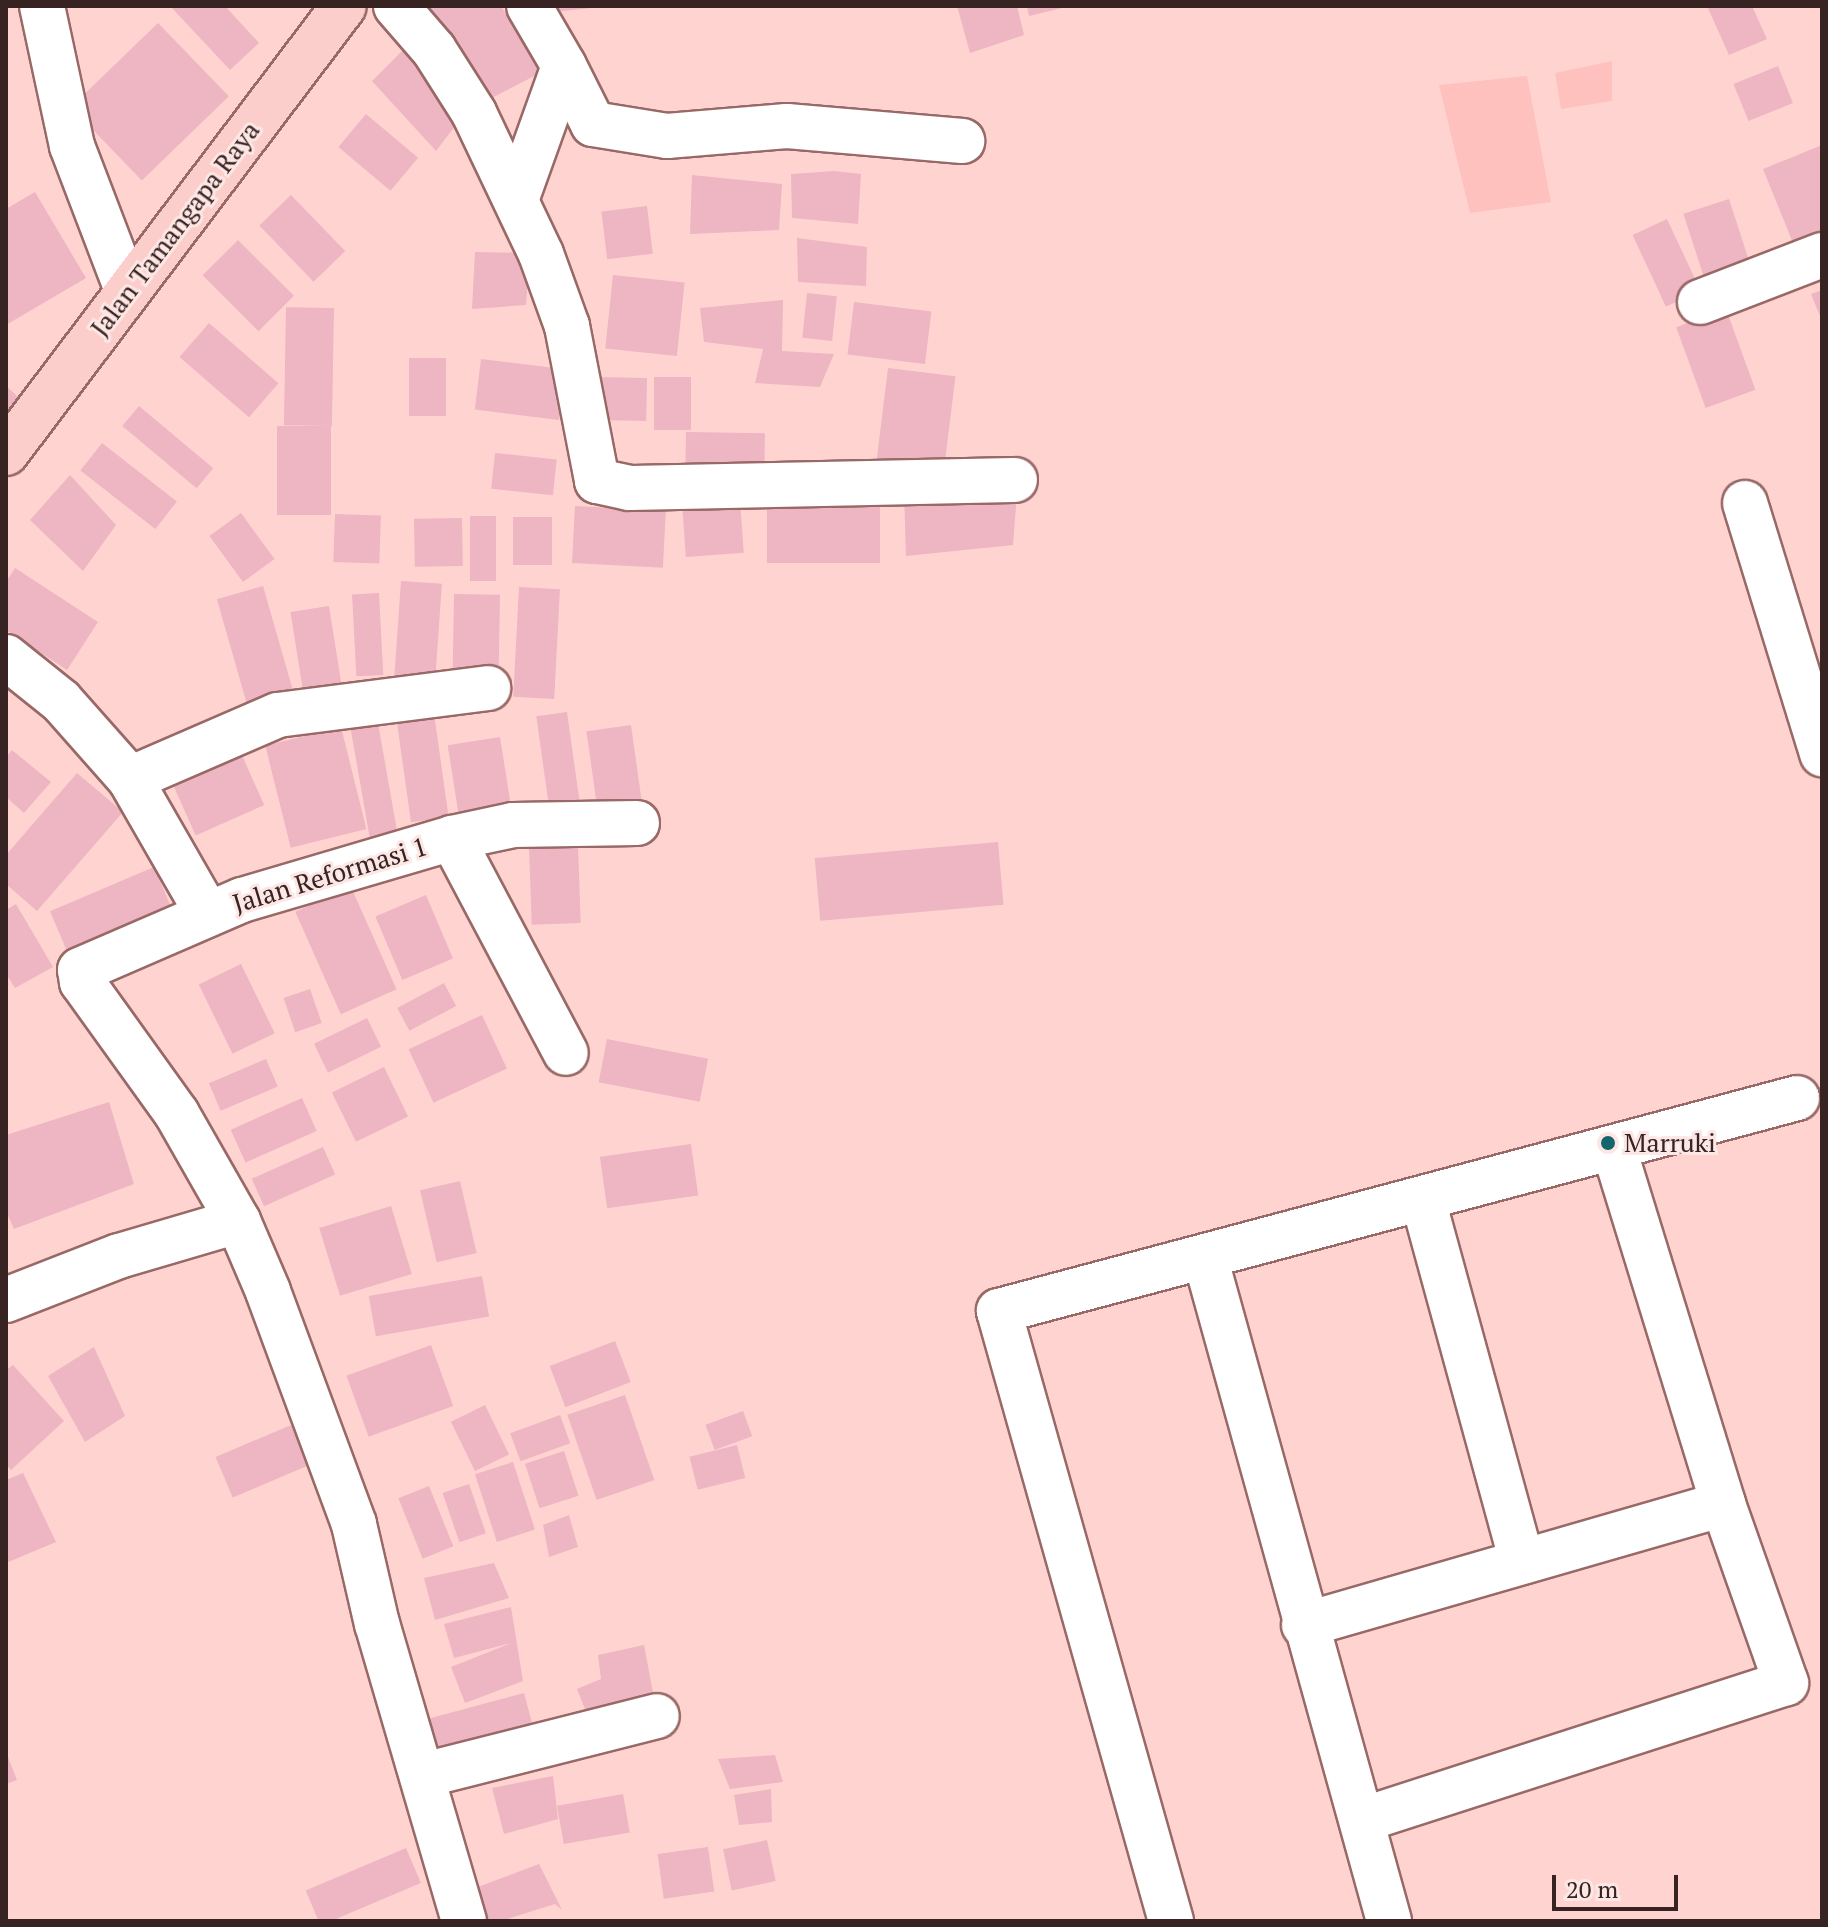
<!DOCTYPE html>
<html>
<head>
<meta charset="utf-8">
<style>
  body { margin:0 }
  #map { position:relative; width:1828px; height:1927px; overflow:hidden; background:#ffd4d0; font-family:"PT Serif",serif }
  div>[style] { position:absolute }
  .built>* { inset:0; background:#fec1bd }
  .building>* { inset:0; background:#eeb5c2; transform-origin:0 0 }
  .roads { filter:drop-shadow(2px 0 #986966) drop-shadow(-2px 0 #986966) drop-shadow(0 2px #986966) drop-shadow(0 -2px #986966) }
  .minor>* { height:44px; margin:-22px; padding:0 22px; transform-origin:22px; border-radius:22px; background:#fff }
  .major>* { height:44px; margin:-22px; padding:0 22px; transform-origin:22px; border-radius:22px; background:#fccecb }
  .dots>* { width:22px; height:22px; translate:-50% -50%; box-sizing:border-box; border:4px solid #fde7e5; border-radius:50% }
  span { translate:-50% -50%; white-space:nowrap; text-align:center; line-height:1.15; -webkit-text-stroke:6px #fde7e5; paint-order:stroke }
  .street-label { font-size:26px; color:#372322 }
  .poi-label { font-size:26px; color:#372322 }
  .left { translate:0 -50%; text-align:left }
  .frame { position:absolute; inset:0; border:8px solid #372322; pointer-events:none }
  .scale { position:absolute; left:1552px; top:1875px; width:126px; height:36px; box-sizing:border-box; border:4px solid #372322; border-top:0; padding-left:10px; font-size:24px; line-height:28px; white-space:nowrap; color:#372322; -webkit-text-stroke:6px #fde7e5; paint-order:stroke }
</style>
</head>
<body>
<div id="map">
  <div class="built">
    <div style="clip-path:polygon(1612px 61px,1612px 101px,1561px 109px,1555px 73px)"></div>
    <div style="clip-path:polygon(1527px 76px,1551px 202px,1470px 213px,1439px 85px)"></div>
  </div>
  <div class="building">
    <div style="clip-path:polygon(170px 6px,225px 6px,259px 43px,230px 70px)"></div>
    <div style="clip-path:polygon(420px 6px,501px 6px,544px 71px,480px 104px)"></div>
    <div style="clip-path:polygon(534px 6px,592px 6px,592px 8px,535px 14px)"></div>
    <div style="clip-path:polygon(957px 6px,1017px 6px,1024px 35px,970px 53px)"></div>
    <div style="clip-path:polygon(1027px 6px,1065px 6px,1066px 7px,1029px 16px)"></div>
    <div style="clip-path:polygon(1707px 6px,1752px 6px,1767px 39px,1729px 55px)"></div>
    <div style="left:158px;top:23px;width:102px;height:121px;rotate:46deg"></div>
    <div style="clip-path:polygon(415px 38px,465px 113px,436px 151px,372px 81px)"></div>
    <div style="left:1778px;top:66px;width:40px;height:48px;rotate:68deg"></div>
    <div style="left:366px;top:114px;width:68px;height:43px;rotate:40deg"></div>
    <div style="clip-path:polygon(1822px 145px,1822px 237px,1795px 248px,1763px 169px)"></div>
    <div style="clip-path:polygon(834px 171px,861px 174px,858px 224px,792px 218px,791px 174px)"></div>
    <div style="clip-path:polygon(692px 175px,782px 184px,779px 230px,690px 234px)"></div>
    <div style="clip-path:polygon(35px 192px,86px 278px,6px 325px,6px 209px)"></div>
    <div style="left:291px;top:195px;width:78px;height:44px;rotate:46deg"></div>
    <div style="left:1729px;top:199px;width:66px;height:48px;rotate:72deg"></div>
    <div style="left:647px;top:206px;width:48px;height:46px;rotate:83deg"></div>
    <div style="left:1667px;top:219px;width:79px;height:38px;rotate:65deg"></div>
    <div style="clip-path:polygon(797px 238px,867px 247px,866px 286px,798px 282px)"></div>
    <div style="left:238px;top:240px;width:79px;height:50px;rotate:45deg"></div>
    <div style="clip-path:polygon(475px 252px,530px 253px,526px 305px,472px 309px)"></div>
    <div style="left:613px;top:275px;width:72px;height:74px;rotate:6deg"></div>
    <div style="clip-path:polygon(1822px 290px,1822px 321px,1811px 294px)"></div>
    <div style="left:807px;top:293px;width:30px;height:45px;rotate:6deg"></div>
    <div style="clip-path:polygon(783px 300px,782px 351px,834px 354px,820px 387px,755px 383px,763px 349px,704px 342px,700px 308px)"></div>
    <div style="left:854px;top:302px;width:78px;height:53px;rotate:7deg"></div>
    <div style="left:334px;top:308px;width:118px;height:48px;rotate:91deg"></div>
    <div style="left:1726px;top:309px;width:86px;height:53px;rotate:70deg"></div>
    <div style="left:209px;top:323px;width:92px;height:45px;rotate:41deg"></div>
    <div style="left:409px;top:358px;width:37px;height:58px"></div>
    <div style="left:481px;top:359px;width:85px;height:51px;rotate:7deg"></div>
    <div style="left:888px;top:368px;width:68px;height:91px;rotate:7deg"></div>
    <div style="left:596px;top:377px;width:51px;height:43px;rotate:1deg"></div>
    <div style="left:654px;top:377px;width:37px;height:53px"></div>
    <div style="clip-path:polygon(6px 386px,26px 404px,6px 422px)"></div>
    <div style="left:139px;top:406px;width:97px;height:26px;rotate:40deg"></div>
    <div style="left:277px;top:426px;width:54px;height:89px"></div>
    <div style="left:686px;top:432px;width:79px;height:47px;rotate:1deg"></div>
    <div style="left:102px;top:443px;width:95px;height:35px;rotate:38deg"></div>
    <div style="left:495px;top:453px;width:62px;height:36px;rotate:6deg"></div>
    <div style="clip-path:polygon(70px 475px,116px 525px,83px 571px,30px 520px)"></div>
    <div style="clip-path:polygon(904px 493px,1017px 494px,1013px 545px,906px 556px)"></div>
    <div style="left:767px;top:496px;width:113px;height:67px"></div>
    <div style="left:740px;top:500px;width:53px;height:58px;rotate:86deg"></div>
    <div style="left:575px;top:506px;width:91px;height:57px;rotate:3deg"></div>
    <div style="left:241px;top:513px;width:57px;height:39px;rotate:54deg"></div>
    <div style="left:335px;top:514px;width:46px;height:48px;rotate:2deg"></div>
    <div style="left:470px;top:516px;width:26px;height:65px"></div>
    <div style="left:513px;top:517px;width:39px;height:48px"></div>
    <div style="left:462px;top:518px;width:48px;height:48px;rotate:89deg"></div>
    <div style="clip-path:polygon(15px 568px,98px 622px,67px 670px,6px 630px,6px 582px)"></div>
    <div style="left:401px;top:581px;width:41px;height:96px;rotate:4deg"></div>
    <div style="left:263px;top:586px;width:116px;height:48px;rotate:74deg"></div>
    <div style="left:519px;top:587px;width:41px;height:110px;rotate:3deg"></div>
    <div style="left:379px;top:593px;width:82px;height:27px;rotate:87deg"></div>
    <div style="left:454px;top:594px;width:46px;height:83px;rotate:1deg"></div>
    <div style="left:329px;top:606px;width:80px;height:39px;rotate:81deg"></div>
    <div style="left:567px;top:712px;width:99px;height:31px;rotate:82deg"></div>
    <div style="left:434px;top:713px;width:105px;height:38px;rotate:82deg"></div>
    <div style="left:378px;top:723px;width:114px;height:28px;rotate:80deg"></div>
    <div style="left:631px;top:725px;width:76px;height:45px;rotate:82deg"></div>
    <div style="left:341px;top:727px;width:105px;height:78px;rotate:76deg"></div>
    <div style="left:500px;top:737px;width:73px;height:53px;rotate:81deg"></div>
    <div style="clip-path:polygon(12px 750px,51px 782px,24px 813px,6px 797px,6px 757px)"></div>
    <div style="left:241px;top:753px;width:57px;height:75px;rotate:66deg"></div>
    <div style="clip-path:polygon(77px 773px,123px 812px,37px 911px,6px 884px,6px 855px)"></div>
    <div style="left:998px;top:842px;width:63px;height:184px;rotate:85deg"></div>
    <div style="left:578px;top:846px;width:77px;height:49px;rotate:88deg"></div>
    <div style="left:154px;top:867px;width:52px;height:113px;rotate:67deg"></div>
    <div style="left:351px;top:887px;width:112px;height:61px;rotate:66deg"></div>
    <div style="left:426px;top:895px;width:69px;height:55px;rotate:67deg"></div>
    <div style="clip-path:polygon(16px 904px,53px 967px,15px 988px,6px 974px,6px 910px)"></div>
    <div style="left:241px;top:964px;width:77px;height:47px;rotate:64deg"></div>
    <div style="left:444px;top:983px;width:26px;height:53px;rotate:62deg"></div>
    <div style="left:310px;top:989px;width:36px;height:28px;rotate:71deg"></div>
    <div style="left:482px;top:1015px;width:59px;height:81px;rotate:65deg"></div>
    <div style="left:367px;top:1018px;width:32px;height:59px;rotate:64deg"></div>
    <div style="left:607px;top:1039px;width:103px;height:44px;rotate:11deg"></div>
    <div style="left:266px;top:1059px;width:30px;height:62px;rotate:67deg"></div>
    <div style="left:384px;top:1067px;width:55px;height:58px;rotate:64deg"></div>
    <div style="left:302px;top:1098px;width:36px;height:78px;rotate:66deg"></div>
    <div style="clip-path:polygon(109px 1102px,134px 1184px,14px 1229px,6px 1211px,6px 1135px)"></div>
    <div style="left:691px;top:1144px;width:52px;height:92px;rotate:82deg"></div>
    <div style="left:323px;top:1147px;width:30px;height:78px;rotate:66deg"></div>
    <div style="left:460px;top:1181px;width:74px;height:41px;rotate:77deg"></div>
    <div style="left:391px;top:1206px;width:71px;height:75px;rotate:73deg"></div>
    <div style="left:482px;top:1276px;width:41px;height:115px;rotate:80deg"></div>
    <div style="left:615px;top:1341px;width:44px;height:70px;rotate:69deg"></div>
    <div style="left:431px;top:1345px;width:65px;height:90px;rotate:70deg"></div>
    <div style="clip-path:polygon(94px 1347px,125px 1416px,85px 1442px,48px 1376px)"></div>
    <div style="clip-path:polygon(13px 1365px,64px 1421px,11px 1470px,6px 1464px,6px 1370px)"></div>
    <div style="left:625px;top:1395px;width:90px;height:61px;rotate:71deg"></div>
    <div style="left:485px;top:1405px;width:55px;height:38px;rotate:64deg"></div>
    <div style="left:743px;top:1411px;width:27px;height:40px;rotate:70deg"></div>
    <div style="left:560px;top:1415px;width:30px;height:53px;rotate:70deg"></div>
    <div style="left:291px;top:1425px;width:44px;height:82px;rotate:67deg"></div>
    <div style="left:737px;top:1445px;width:34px;height:49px;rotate:76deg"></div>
    <div style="left:564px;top:1451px;width:47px;height:41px;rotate:72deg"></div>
    <div style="left:513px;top:1462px;width:71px;height:40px;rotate:72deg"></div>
    <div style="clip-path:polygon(23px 1473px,56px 1542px,6px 1563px,6px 1480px)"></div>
    <div style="left:469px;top:1484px;width:52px;height:28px;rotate:71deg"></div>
    <div style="left:429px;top:1486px;width:65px;height:33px;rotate:68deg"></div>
    <div style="clip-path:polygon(569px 1515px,578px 1547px,549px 1557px,543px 1525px)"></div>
    <div style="clip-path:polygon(494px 1563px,509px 1598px,435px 1620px,424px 1578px)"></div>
    <div style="clip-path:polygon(511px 1607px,523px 1681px,465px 1703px,451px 1667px,511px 1643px,454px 1658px,444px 1624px)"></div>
    <div style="clip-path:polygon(644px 1645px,654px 1698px,587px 1714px,577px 1689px,601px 1679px,598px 1655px)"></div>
    <div style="left:524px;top:1693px;width:42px;height:100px;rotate:75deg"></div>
    <div style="clip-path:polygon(6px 1752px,17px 1780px,6px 1784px)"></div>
    <div style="clip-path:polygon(775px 1755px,783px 1782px,730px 1789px,718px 1759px)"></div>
    <div style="clip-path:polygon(553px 1776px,558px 1819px,504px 1834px,492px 1788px)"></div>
    <div style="clip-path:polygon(771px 1789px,772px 1822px,739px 1825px,734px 1795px)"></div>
    <div style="left:623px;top:1794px;width:39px;height:67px;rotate:80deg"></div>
    <div style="left:767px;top:1840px;width:42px;height:45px;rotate:78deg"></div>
    <div style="left:708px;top:1847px;width:45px;height:51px;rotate:82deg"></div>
    <div style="left:406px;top:1848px;width:38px;height:109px;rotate:67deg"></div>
    <div style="clip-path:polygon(539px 1864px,562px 1910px,555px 1904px,501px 1921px,483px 1921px,470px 1890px)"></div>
  </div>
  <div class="roads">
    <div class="minor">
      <div style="left:42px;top:6px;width:143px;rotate:77.9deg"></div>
      <div style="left:72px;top:146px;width:154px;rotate:69.1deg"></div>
      <div style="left:396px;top:6px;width:58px;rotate:49.2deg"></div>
      <div style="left:434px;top:50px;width:75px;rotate:57.6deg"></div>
      <div style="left:474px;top:113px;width:156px;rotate:64.6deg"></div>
      <div style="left:541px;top:254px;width:77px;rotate:70.1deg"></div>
      <div style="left:567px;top:326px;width:158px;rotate:79deg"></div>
      <div style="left:597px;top:481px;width:33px;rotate:12deg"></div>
      <div style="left:629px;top:488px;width:386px;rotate:-1.2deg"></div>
      <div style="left:564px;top:66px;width:65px;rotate:63.4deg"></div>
      <div style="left:593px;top:124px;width:75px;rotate:9.2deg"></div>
      <div style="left:667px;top:136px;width:120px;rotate:-4.8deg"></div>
      <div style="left:787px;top:126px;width:176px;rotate:4.9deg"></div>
      <div style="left:516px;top:200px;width:142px;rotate:-70.3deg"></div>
      <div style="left:564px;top:66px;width:69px;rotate:-120.3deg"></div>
      <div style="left:1700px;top:302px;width:131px;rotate:-21.1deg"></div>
      <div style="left:1745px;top:503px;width:263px;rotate:72.9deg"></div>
      <div style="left:6px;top:657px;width:70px;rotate:38.7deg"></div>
      <div style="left:61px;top:701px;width:104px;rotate:48.5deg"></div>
      <div style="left:130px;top:779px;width:155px;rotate:60.1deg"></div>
      <div style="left:130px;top:779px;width:161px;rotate:-23.4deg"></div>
      <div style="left:278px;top:715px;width:212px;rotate:-7.3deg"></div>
      <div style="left:452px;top:838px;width:243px;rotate:62.1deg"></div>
      <div style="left:1614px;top:1149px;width:371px;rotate:72.9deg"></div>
      <div style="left:1423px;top:1200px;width:375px;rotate:74.7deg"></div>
      <div style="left:1205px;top:1257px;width:689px;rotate:74.51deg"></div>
      <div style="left:6px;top:1300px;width:121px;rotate:-21.3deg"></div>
      <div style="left:119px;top:1256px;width:124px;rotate:-16.4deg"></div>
      <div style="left:1304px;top:1625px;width:436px;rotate:-16.1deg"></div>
      <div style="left:1723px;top:1504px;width:190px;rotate:70.6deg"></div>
      <div style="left:1786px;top:1683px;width:442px;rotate:162.1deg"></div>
      <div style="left:424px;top:1775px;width:240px;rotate:-14.2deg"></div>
      <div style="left:464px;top:1921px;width:309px;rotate:-106.3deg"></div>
      <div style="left:377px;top:1624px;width:103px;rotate:-103deg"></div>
      <div style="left:354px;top:1524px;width:248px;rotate:-110.3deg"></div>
      <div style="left:268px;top:1291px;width:76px;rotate:-113.2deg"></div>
      <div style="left:238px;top:1221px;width:123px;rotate:-119.7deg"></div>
      <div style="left:177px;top:1114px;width:163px;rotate:-125.7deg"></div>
      <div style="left:82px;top:982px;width:12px;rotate:-99deg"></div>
      <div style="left:80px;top:970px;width:176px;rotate:-23.4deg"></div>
      <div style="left:242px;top:900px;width:219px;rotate:-16.4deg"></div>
      <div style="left:452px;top:838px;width:62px;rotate:-12deg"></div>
      <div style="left:513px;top:825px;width:124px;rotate:-0.9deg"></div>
      <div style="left:1171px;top:1921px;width:634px;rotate:-105.75deg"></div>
      <div style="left:999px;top:1311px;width:826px;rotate:-14.94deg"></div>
    </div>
    <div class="major">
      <div style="left:6px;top:453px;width:560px;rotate:-52.91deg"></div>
    </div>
  </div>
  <div class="dots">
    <div style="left:1608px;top:1143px;background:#17656c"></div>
  </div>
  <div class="street-label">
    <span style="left:175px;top:229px;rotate:-53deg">Jalan Tamangapa Raya</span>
    <span style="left:330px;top:875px;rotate:-17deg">Jalan Reformasi 1</span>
  </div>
  <div class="poi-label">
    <span class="left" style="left:1624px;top:1143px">Marruki</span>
  </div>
  <div class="frame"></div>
  <div class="scale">20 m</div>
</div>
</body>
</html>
